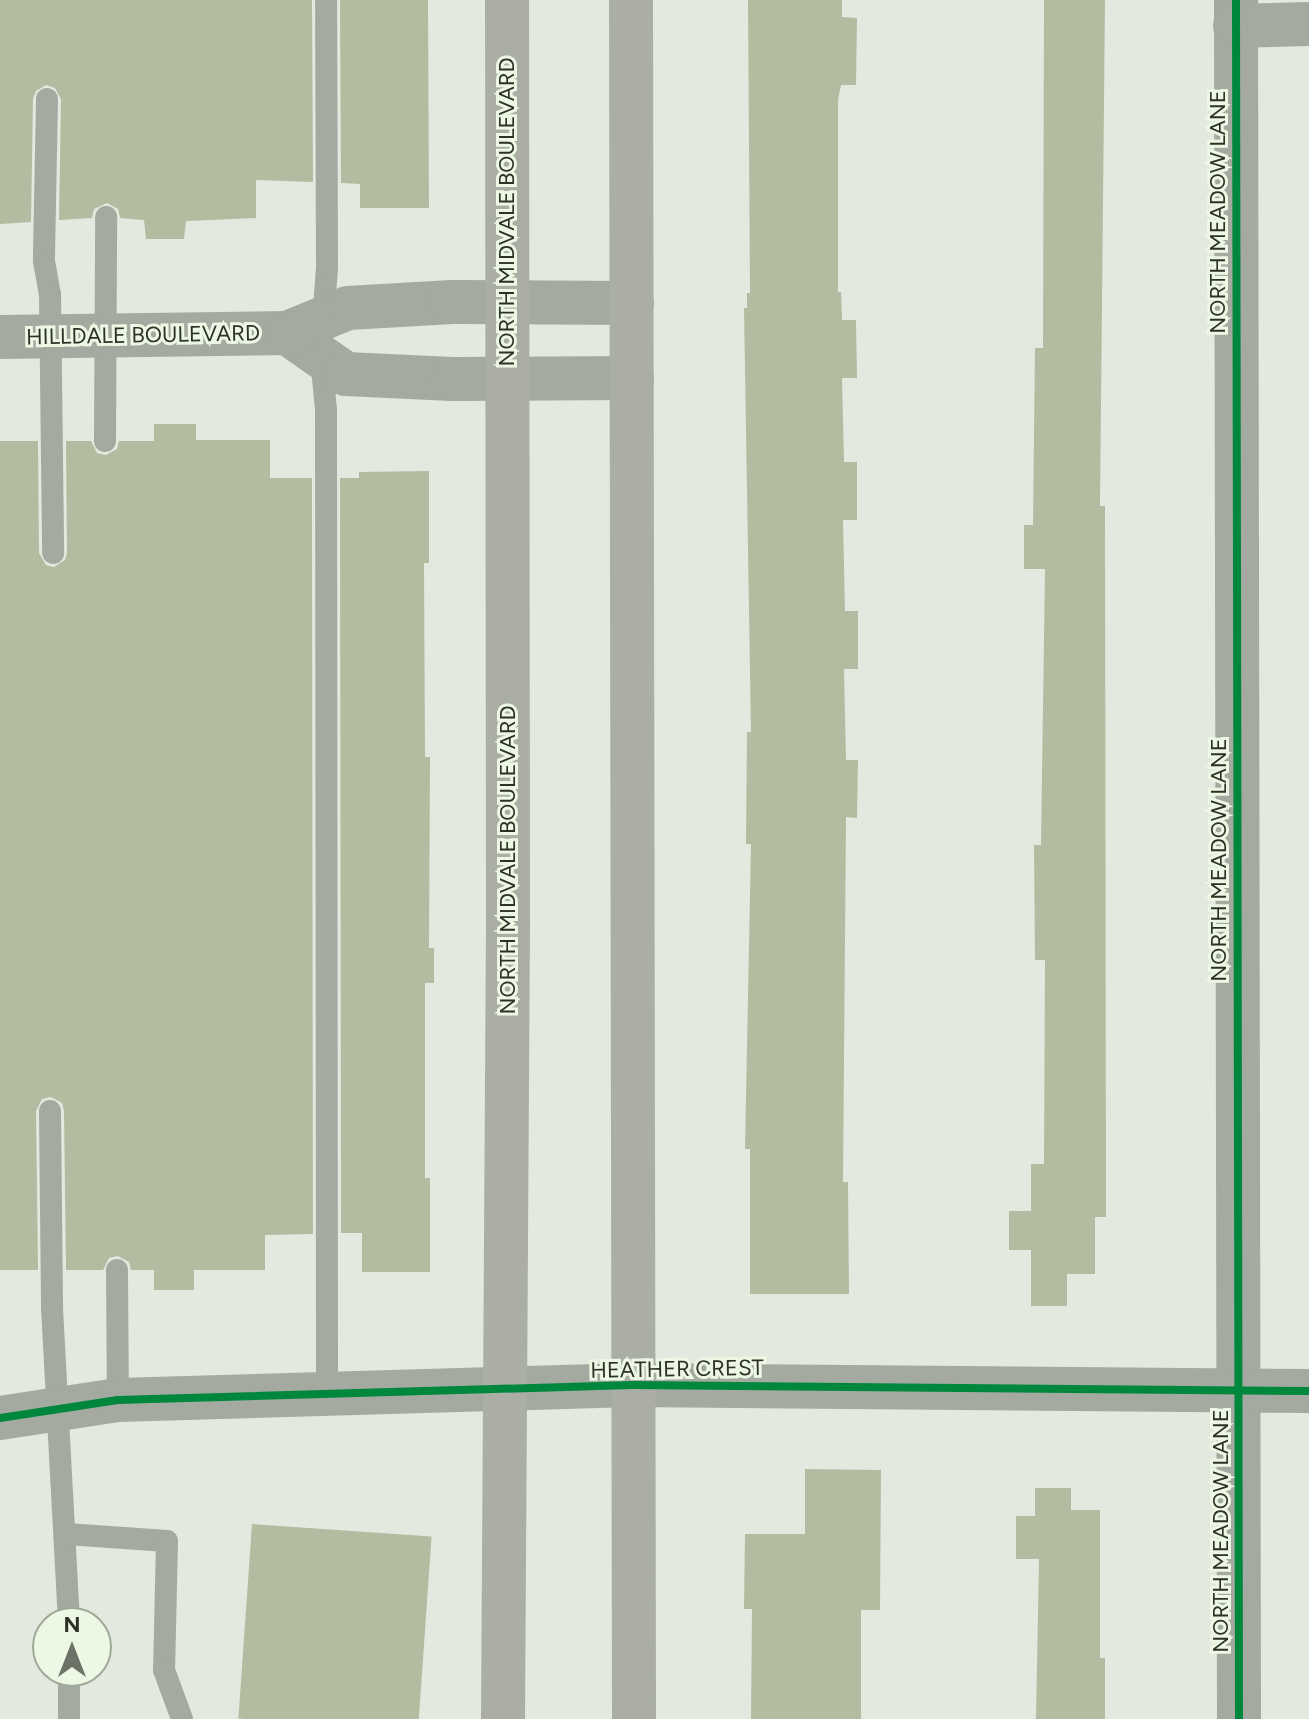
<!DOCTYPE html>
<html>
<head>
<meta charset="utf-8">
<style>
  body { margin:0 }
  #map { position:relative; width:1309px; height:1719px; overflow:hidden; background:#e3e9de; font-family:Figtree,sans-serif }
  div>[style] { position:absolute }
  .building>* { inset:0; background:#b3bba1; transform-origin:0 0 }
  .service>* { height:22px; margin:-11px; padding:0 11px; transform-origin:11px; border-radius:11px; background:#a5aaa0 }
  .minor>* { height:44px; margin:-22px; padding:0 22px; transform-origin:22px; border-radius:22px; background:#a5aaa0 }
  .tertiary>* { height:44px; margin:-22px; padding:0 22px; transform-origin:22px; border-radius:22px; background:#a5aaa0 }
  .secondary>* { height:44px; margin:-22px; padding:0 22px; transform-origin:22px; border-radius:22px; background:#aaaea4 }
  .cycleway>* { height:8px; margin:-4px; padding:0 4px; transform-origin:4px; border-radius:4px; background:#00873e }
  span { translate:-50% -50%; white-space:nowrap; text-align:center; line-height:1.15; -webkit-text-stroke:6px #ecf7e4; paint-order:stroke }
  .street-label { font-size:22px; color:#2e3226 }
  .north { position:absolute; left:32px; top:1607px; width:80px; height:80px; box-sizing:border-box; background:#ecf7e4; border:2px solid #a0a898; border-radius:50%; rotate:0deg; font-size:22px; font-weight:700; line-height:32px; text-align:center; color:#2e3226 }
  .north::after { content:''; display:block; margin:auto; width:28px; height:36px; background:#6d7266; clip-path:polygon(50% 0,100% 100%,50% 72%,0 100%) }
</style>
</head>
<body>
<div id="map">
  <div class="building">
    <div style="clip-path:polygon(0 0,312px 0,313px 182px,256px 180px,256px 218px,186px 221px,184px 239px,146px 239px,144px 220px,120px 218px,118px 209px,107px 203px,94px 209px,92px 218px,59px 220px,61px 99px,55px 88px,46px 85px,36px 91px,33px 99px,31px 222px,0 224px)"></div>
    <div style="clip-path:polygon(340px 0,428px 0,429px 208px,360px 208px,360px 184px,341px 183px)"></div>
    <div style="clip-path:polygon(748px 0,842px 0,842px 17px,857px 18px,856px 85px,841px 85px,838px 100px,838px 292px,841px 292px,842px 320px,856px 320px,857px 378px,842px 378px,844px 462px,857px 462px,857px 520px,843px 520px,845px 611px,858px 611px,858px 669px,844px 669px,846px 760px,858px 760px,857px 818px,846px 817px,843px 1182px,848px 1182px,849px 1294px,750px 1294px,750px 1149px,745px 1149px,751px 844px,746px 844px,747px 732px,751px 732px,744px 308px,747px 308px,747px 293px,750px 293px)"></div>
    <div style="clip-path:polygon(1044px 0,1105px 0,1100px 506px,1105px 506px,1106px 1217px,1095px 1217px,1095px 1274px,1067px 1274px,1067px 1306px,1031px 1306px,1031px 1250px,1009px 1250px,1009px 1211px,1031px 1211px,1031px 1164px,1044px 1164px,1045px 960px,1035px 960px,1034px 845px,1041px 845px,1045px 569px,1024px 569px,1024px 525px,1033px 525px,1035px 348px,1043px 348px)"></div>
    <div style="clip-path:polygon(154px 424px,196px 424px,196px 440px,270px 440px,270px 478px,312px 478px,313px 1234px,265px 1235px,265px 1270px,194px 1270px,194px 1290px,154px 1290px,154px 1270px,131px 1270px,129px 1262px,118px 1256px,109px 1258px,103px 1270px,66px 1270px,64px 1111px,62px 1103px,51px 1097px,42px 1099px,36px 1111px,38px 1270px,0 1270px,0 441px,38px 441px,39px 553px,46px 565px,54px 567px,65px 560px,67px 553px,66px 441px,91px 441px,97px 453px,106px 455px,117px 449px,119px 441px,154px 441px)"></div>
    <div style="clip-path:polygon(429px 471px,429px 563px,424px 563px,425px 757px,430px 757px,429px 948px,434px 948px,434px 983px,425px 983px,425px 1178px,430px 1178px,430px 1272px,362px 1272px,362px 1233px,341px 1233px,340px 478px,359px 478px,359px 472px)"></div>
    <div style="clip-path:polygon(805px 1469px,881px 1470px,880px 1610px,861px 1610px,861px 1719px,751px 1719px,752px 1609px,744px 1609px,745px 1534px,805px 1534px)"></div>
    <div style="clip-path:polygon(1035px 1488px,1071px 1488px,1071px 1510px,1100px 1510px,1100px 1658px,1105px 1658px,1105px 1719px,1036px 1719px,1039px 1559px,1016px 1559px,1016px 1516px,1035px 1516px)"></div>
    <div style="left:252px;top:1524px;width:180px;height:195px;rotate:4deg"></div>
  </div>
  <div class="service">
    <div style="left:47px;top:99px;width:162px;rotate:91.1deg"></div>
    <div style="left:44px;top:261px;width:34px;rotate:80deg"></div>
    <div style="left:50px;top:294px;width:259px;rotate:89.3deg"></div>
    <div style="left:323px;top:323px;width:56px;rotate:-85.9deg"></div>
    <div style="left:327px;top:267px;width:267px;rotate:-90.2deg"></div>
    <div style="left:321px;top:357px;width:53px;rotate:84.6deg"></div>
    <div style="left:326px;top:410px;width:982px;rotate:89.94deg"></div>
    <div style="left:105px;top:441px;width:224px;rotate:-89.7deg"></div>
    <div style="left:50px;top:1111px;width:197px;rotate:89.4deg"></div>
    <div style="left:52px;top:1308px;width:315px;rotate:86.9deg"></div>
    <div style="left:117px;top:1270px;width:130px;rotate:89.6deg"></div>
    <div style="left:67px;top:1534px;width:100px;rotate:4deg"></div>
    <div style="left:167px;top:1541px;width:129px;rotate:91.3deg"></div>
    <div style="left:164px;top:1670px;width:52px;rotate:69.8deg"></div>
    <div style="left:69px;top:1671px;width:48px;rotate:90deg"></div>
  </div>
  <div class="minor">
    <div style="left:1236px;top:0;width:1719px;rotate:89.9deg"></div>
    <div style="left:1235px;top:26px;width:74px;rotate:-1.5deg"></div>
    <div style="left:287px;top:333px;width:72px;rotate:34.8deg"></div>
    <div style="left:346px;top:374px;width:106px;rotate:2.7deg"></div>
    <div style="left:452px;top:379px;width:180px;rotate:-0.3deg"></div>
    <div style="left:0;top:337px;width:287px;rotate:-0.8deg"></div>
    <div style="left:287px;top:333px;width:66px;rotate:-22.3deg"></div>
    <div style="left:348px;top:308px;width:104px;rotate:-3.3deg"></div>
    <div style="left:452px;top:302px;width:180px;rotate:0.3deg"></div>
    <div style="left:632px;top:1385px;width:677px;rotate:0.51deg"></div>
  </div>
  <div class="tertiary">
    <div style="left:0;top:1418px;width:119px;rotate:-8.7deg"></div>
    <div style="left:118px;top:1400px;width:514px;rotate:-1.67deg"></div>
  </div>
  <div class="secondary">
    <div style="left:631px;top:0;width:1719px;rotate:89.9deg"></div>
    <div style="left:503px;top:1719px;width:796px;rotate:-89.64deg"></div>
    <div style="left:508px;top:923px;width:923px;rotate:-90.06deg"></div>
  </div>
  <div class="cycleway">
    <div style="left:1236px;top:0;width:1719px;rotate:89.9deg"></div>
    <div style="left:0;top:1418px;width:119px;rotate:-8.7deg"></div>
    <div style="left:118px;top:1400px;width:514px;rotate:-1.67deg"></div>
    <div style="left:632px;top:1385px;width:677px;rotate:0.51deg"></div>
  </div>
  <div class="street-label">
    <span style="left:507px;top:212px;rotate:-90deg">NORTH MIDVALE BOULEVARD</span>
    <span style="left:1218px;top:212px;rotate:-90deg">NORTH MEADOW LANE</span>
    <span style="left:143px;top:335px;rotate:-1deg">HILLDALE BOULEVARD</span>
    <span style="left:508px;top:860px;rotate:-90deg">NORTH MIDVALE BOULEVARD</span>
    <span style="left:1219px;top:860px;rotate:-90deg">NORTH MEADOW LANE</span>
    <span style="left:677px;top:1369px;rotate:-1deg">HEATHER CREST</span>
    <span style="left:1221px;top:1531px;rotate:-90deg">NORTH MEADOW LANE</span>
  </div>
  <div class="north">N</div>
</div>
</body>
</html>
